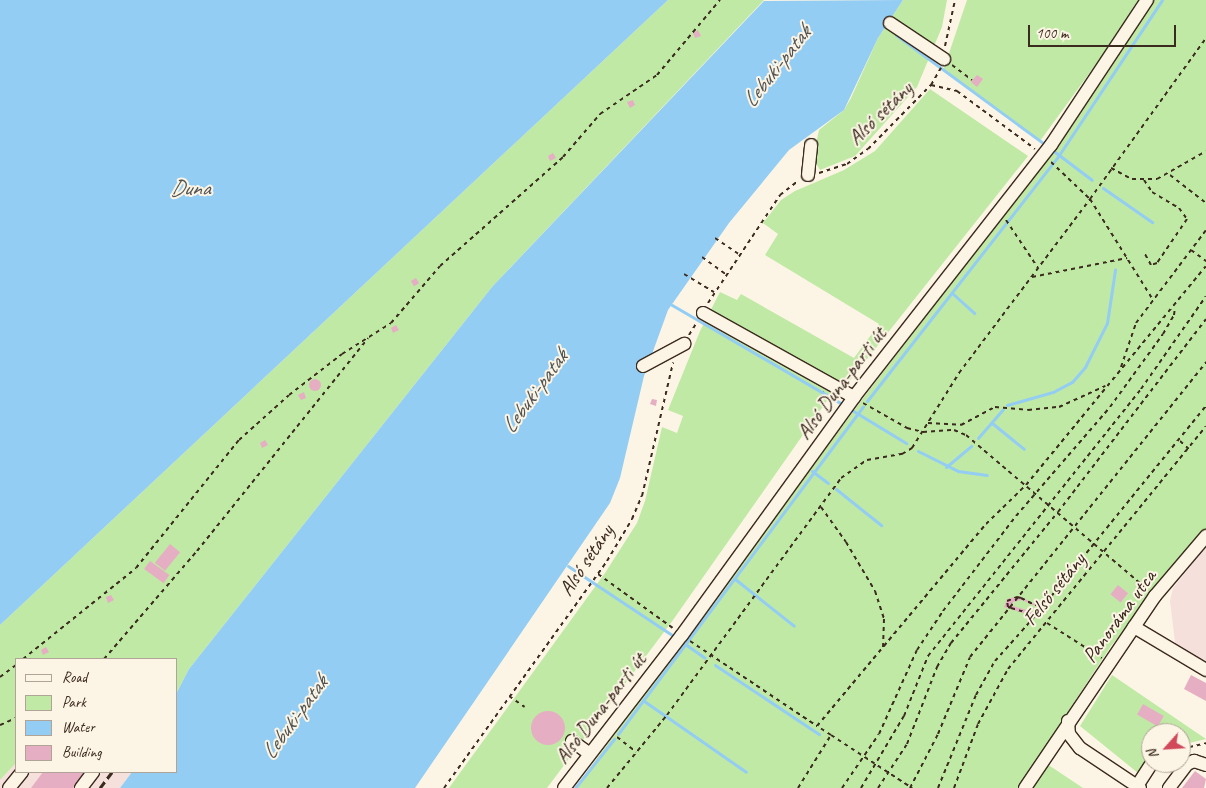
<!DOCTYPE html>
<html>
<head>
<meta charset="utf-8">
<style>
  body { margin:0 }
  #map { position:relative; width:1206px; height:788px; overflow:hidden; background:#fcf5e5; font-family:Caveat,sans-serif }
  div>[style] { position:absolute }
  .built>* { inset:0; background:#f5e0db }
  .green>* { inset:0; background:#c0e9a5 }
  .water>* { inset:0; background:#93cdf3 }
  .stream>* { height:3px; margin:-1.5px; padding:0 1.5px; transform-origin:1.5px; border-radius:1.5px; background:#93cdf3 }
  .building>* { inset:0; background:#e6aec3; transform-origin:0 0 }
  .round { border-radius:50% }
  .path>* { height:2px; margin-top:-1px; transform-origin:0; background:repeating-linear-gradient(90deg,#3b2a1e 0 4px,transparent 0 8px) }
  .roads { filter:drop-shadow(1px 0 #3b2a1e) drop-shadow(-1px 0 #3b2a1e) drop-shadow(0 1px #3b2a1e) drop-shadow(0 -1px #3b2a1e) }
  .minor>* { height:12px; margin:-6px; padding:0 6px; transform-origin:6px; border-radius:6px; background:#fcf5e5 }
  .rail>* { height:3px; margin-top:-1.5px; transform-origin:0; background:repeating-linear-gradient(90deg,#3b2a1e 0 8px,transparent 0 12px) }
  .path-bridge>* { height:2px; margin-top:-1px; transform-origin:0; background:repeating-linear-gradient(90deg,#3b2a1e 0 4px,transparent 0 8px) }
  span { translate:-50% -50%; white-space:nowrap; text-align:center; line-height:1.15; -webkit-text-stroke:4px #fcf5e5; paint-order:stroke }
  .street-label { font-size:21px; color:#3b2a1e }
  .water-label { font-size:22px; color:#515353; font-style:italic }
  .legend { position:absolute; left:15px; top:658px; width:162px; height:115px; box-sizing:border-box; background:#fcf5e5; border:1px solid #afa495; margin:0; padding:6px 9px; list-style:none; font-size:15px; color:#3b2a1e }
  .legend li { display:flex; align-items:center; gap:10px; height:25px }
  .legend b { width:25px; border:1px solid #afa495 }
  .north { position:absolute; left:1141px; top:723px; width:50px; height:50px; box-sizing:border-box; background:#fcf5e5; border:1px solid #afa495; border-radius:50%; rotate:244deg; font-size:14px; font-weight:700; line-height:20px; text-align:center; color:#3b2a1e }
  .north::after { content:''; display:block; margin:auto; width:18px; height:22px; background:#d1495b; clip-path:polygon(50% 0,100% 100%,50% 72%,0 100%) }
  .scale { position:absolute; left:1028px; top:25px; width:148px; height:22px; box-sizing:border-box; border:2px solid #3b2a1e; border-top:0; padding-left:6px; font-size:15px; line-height:18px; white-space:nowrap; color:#3b2a1e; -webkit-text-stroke:4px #fcf5e5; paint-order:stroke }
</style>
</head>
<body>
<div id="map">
  <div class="built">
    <div style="clip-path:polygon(1206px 547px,1206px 664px,1179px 648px,1175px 642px,1170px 601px,1173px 588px)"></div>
    <div style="clip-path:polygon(16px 763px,16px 772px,132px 772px,120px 788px,0 788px,0 780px)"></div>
  </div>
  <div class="green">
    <div style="clip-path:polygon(668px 0,764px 0,492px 287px,189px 669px,176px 694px,176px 659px,16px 659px,16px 763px,0 780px,0 625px)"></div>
    <div style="clip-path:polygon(903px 0,947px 0,942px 27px,917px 87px,855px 156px,820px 170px,813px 158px,819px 130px,844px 110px,851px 98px,878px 38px)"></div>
    <div style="clip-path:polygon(967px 0,1138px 0,1107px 49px,1040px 141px,943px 71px)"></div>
    <div style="clip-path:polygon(1154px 0,1206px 0,1206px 531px,1111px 646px,1018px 788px,575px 788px,864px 397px,1040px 168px)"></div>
    <div style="clip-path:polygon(930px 89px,1028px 156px,844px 388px,838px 385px,673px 620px,547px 788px,449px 788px,605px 573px,637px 523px,645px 501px,662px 427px,677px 433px,683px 416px,668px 410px,700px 331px,720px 292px,737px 300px,741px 294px,854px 358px,879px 324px,765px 255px,778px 234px,763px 223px,781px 200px,795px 191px,844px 170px,875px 151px)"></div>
    <div style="clip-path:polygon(1112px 675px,1206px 739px,1181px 745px,1181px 733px,1151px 733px,1151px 753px,1138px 773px,1080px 726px)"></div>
    <div style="clip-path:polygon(1047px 764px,1083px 788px,1032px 788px)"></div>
  </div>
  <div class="water">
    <div style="clip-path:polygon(0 0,668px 0,0 625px)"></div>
    <div style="clip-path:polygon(903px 0,878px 38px,844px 110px,789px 150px,729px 223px,668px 310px,644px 376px,620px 478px,610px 503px,415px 788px,120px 788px,132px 772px,176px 772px,176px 694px,189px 669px,492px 287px,764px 1px)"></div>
  </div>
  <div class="stream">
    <div style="left:896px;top:35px;width:186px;rotate:36.3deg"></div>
    <div style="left:1051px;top:149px;width:51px;rotate:37.1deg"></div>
    <div style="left:1103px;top:188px;width:60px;rotate:34.8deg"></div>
    <div style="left:952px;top:293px;width:30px;rotate:42deg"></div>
    <div style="left:672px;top:305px;width:199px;rotate:30.2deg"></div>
    <div style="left:867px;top:401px;width:312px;rotate:-52deg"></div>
    <div style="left:1059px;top:155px;width:186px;rotate:-56.4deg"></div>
    <div style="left:1007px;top:405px;width:48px;rotate:-15.8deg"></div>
    <div style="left:1053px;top:392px;width:21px;rotate:-28deg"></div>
    <div style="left:1072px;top:382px;width:20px;rotate:-49deg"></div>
    <div style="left:1085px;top:367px;width:49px;rotate:-63.4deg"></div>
    <div style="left:1107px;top:323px;width:54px;rotate:-81.4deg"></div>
    <div style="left:850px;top:409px;width:66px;rotate:31.3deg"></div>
    <div style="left:992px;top:423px;width:41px;rotate:39.1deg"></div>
    <div style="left:978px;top:438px;width:38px;rotate:-49deg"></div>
    <div style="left:918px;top:451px;width:45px;rotate:26.6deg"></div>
    <div style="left:958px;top:471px;width:29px;rotate:8deg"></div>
    <div style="left:946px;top:467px;width:33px;rotate:-40deg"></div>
    <div style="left:812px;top:471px;width:20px;rotate:37deg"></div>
    <div style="left:836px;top:489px;width:58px;rotate:38.7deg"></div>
    <div style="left:568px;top:566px;width:128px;rotate:33.6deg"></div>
    <div style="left:735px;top:579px;width:75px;rotate:38.5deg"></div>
    <div style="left:685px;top:644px;width:24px;rotate:35deg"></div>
    <div style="left:715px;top:665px;width:125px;rotate:33.6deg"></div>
    <div style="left:644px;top:701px;width:124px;rotate:34.8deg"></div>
    <div style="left:618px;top:734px;width:409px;rotate:-53.2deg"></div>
    <div style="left:575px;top:788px;width:63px;rotate:-51.5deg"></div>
  </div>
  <div class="building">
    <div style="clip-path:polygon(698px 30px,701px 36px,695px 38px,693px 33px)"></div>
    <div style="clip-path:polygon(977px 75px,983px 79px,977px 87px,971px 82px)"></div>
    <div style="clip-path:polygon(633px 100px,635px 105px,630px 108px,627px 102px)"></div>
    <div style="clip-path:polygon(553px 153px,556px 158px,550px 161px,548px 156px)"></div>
    <div style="left:416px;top:278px;width:6px;height:6px;rotate:59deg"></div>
    <div style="clip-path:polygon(396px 325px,399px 330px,393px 333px,391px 328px)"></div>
    <div class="round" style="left:309px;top:379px;width:12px;height:12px"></div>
    <div style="clip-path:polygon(304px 392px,306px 398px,301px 400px,298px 395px)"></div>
    <div style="clip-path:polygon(652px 399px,657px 400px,656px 406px,650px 404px)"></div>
    <div style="clip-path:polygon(265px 440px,268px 445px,262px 448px,260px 443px)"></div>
    <div style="left:170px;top:544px;width:13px;height:24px;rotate:39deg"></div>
    <div style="left:150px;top:561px;width:24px;height:10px;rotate:36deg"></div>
    <div style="left:1118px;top:585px;width:13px;height:12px;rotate:39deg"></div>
    <div style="clip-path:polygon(111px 595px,114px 600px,108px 603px,106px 597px)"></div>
    <div style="clip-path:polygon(1019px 596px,1035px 604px,1045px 603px,1037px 607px,1022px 600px,1013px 602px,1013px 606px,1037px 613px,1035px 617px,1004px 607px,1007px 599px)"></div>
    <div style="clip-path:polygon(46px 647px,49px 652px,43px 655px,41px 650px)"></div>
    <div style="clip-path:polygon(1191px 675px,1206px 683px,1206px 701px,1184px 689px)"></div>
    <div style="left:1143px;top:704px;width:24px;height:12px;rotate:30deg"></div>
    <div class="round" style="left:531px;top:711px;width:34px;height:34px"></div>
    <div style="clip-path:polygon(1195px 771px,1206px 779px,1204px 788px,1182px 788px)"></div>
    <div style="clip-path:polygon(43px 772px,85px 772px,73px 788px,31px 788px)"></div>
  </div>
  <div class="path">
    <div style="left:945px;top:46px;width:47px;rotate:-77.7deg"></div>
    <div style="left:952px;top:65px;width:25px;rotate:37deg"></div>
    <div style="left:931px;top:85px;width:27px;rotate:13deg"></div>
    <div style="left:957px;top:91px;width:97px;rotate:36.6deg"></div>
    <div style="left:1051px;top:162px;width:54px;rotate:43.5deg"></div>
    <div style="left:1090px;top:199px;width:119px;rotate:58deg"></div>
    <div style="left:1111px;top:168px;width:24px;rotate:28deg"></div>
    <div style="left:1132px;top:179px;width:25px"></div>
    <div style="left:1157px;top:179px;width:56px;rotate:-29.7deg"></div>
    <div style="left:819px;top:173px;width:29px;rotate:-18deg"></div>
    <div style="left:847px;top:164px;width:26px;rotate:-36deg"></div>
    <div style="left:868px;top:149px;width:90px;rotate:-45.5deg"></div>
    <div style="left:931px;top:85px;width:20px;rotate:-60deg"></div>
    <div style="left:1170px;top:175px;width:46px;rotate:37.9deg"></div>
    <div style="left:1144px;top:180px;width:14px;rotate:56deg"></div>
    <div style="left:1152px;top:192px;width:31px;rotate:31deg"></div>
    <div style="left:1179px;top:208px;width:14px;rotate:54deg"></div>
    <div style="left:1187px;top:219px;width:53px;rotate:124.3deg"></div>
    <div style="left:1157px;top:263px;width:6px;rotate:162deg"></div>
    <div style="left:1151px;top:265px;width:13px;rotate:-119deg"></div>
    <div style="left:1006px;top:220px;width:58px;rotate:56.3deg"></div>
    <div style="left:715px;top:238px;width:29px;rotate:34deg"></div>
    <div style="left:1191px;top:250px;width:19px;rotate:36deg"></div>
    <div style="left:702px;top:257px;width:29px;rotate:36deg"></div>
    <div style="left:684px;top:274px;width:35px;rotate:31deg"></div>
    <div style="left:1032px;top:277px;width:97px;rotate:-11.3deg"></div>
    <div style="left:708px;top:303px;width:130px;rotate:-56.3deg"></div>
    <div style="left:780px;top:195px;width:23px;rotate:-38deg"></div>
    <div style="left:689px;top:335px;width:15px;rotate:-58deg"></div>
    <div style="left:1121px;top:367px;width:46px;rotate:-71.2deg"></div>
    <div style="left:1136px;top:323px;width:116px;rotate:-53deg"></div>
    <div style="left:820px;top:399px;width:8px;rotate:-60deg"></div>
    <div style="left:863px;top:403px;width:51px;rotate:29.6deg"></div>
    <div style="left:907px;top:428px;width:16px;rotate:14deg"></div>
    <div style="left:923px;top:432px;width:31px;rotate:-4deg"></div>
    <div style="left:954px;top:430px;width:13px;rotate:23deg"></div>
    <div style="left:966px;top:435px;width:236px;rotate:40.4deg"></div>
    <div style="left:928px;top:423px;width:33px;rotate:3deg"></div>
    <div style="left:961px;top:425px;width:38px;rotate:-28deg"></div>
    <div style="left:995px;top:407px;width:33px;rotate:5deg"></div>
    <div style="left:1028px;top:410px;width:31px;rotate:-6deg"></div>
    <div style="left:1059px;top:407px;width:51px;rotate:-24.5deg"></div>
    <div style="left:1180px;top:441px;width:12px;rotate:42deg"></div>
    <div style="left:821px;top:507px;width:43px;rotate:54.5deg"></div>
    <div style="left:846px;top:542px;width:57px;rotate:59.4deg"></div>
    <div style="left:875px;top:591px;width:29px;rotate:72deg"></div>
    <div style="left:884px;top:619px;width:30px;rotate:92deg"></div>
    <div style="left:598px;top:574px;width:92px;rotate:35.8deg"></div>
    <div style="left:1021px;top:598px;width:16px;rotate:27deg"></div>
    <div style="left:1035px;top:605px;width:9px"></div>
    <div style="left:1008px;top:607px;width:6px;rotate:-99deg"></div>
    <div style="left:1007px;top:601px;width:11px;rotate:-22deg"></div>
    <div style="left:1011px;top:608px;width:26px;rotate:16deg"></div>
    <div style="left:1047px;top:623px;width:65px;rotate:32.5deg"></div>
    <div style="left:690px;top:641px;width:153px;rotate:33.8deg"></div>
    <div style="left:23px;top:659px;width:145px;rotate:-38.8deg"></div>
    <div style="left:136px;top:568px;width:164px;rotate:-51.2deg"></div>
    <div style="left:239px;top:440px;width:67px;rotate:-42deg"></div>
    <div style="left:289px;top:395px;width:67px;rotate:-37.7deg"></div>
    <div style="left:342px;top:354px;width:58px;rotate:-32.3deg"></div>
    <div style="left:391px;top:323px;width:75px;rotate:-49.3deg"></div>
    <div style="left:440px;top:266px;width:164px;rotate:-41.5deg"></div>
    <div style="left:563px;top:157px;width:57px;rotate:-49.3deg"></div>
    <div style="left:600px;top:114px;width:69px;rotate:-34.4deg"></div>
    <div style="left:657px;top:75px;width:98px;rotate:-50deg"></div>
    <div style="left:104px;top:659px;width:143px;rotate:-49.3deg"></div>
    <div style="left:197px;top:551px;width:273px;rotate:-51.2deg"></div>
    <div style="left:0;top:677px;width:20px;rotate:-37deg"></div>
    <div style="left:509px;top:696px;width:19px;rotate:35deg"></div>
    <div style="left:0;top:725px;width:17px;rotate:-24deg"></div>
    <div style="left:831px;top:735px;width:97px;rotate:33.2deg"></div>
    <div style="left:617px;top:737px;width:24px;rotate:38deg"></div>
    <div style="left:1181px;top:749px;width:26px;rotate:-13deg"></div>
    <div style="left:1162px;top:769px;width:7px;rotate:-56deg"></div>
    <div style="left:444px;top:788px;width:279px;rotate:-54.3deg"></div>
    <div style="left:607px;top:561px;width:49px;rotate:-59.2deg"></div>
    <div style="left:632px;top:519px;width:25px;rotate:-67deg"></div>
    <div style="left:642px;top:496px;width:137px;rotate:-76.9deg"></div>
    <div style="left:607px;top:788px;width:94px;rotate:-50.6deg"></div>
    <div style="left:667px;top:715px;width:294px;rotate:-53.7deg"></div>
    <div style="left:841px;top:478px;width:32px;rotate:-35deg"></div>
    <div style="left:867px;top:460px;width:36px;rotate:-10deg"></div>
    <div style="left:902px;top:454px;width:12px;rotate:-31deg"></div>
    <div style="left:912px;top:448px;width:89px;rotate:-57.9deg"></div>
    <div style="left:959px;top:373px;width:218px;rotate:-53deg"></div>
    <div style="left:1090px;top:199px;width:198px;rotate:-54.2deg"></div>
    <div style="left:798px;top:788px;width:62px;rotate:-58.1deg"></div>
    <div style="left:831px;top:735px;width:17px;rotate:-147deg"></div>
    <div style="left:817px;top:726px;width:263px;rotate:-50.1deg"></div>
    <div style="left:986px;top:524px;width:56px;rotate:-44.3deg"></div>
    <div style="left:1026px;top:485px;width:283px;rotate:-50.6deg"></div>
    <div style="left:842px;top:788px;width:65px;rotate:-55.6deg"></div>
    <div style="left:879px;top:734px;width:92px;rotate:-65.7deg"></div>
    <div style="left:917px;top:650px;width:47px;rotate:-56.3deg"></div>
    <div style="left:943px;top:611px;width:120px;rotate:-52.5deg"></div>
    <div style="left:1016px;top:516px;width:144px;rotate:-49.2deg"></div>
    <div style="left:1110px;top:407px;width:90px;rotate:-54deg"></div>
    <div style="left:1163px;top:334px;width:22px;rotate:-60deg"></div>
    <div style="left:1174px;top:315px;width:8px;rotate:-83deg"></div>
    <div style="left:861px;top:788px;width:84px;rotate:-59.2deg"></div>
    <div style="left:904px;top:716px;width:65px;rotate:-68.2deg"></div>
    <div style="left:928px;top:656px;width:342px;rotate:-51.4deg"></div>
    <div style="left:1141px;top:389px;width:113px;rotate:-55deg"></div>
    <div style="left:878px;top:788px;width:53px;rotate:-56.6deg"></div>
    <div style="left:907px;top:744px;width:83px;rotate:-68.7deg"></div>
    <div style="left:937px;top:667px;width:28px;rotate:-60deg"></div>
    <div style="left:951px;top:643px;width:169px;rotate:-50.8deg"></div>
    <div style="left:1058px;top:512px;width:243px;rotate:-52.5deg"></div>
    <div style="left:910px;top:788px;width:61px;rotate:-62.6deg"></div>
    <div style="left:938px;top:734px;width:83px;rotate:-67.4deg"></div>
    <div style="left:970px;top:657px;width:378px;rotate:-51.3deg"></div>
    <div style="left:938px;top:788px;width:100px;rotate:-67.8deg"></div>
    <div style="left:976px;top:695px;width:39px;rotate:-61deg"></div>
    <div style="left:995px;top:661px;width:62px;rotate:-48.3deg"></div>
    <div style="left:1036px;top:615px;width:269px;rotate:-50.9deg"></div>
    <div style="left:954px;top:788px;width:68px;rotate:-69.4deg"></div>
    <div style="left:978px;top:724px;width:63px;rotate:-61.4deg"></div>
    <div style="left:1008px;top:669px;width:313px;rotate:-50.8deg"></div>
  </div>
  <div class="roads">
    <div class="minor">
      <div style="left:890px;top:23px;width:65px;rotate:33.7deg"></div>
      <div style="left:808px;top:175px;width:30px;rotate:-84deg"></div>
      <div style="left:703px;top:313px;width:173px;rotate:29.1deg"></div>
      <div style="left:643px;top:366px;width:47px;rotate:-28.2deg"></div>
      <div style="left:1134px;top:627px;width:84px;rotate:30.8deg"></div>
      <div style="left:1068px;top:721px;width:13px;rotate:86deg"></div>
      <div style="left:1069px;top:734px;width:18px;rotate:52deg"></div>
      <div style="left:1080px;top:748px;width:72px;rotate:33.7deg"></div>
      <div style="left:572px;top:741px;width:22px;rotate:36deg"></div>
      <div style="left:1137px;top:786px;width:27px;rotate:-57deg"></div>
      <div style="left:9px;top:788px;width:21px;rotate:-51deg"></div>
      <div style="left:81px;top:788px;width:20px;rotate:-53deg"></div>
      <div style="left:564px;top:788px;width:193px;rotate:-52.4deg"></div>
      <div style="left:682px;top:635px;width:294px;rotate:-54.1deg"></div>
      <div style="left:854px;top:397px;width:320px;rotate:-52deg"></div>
      <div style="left:1051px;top:145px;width:174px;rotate:-56.5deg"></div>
      <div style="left:1025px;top:788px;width:232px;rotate:-55.9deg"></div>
      <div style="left:1155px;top:596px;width:79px;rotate:-49.6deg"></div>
      <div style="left:1169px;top:788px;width:30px;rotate:-53deg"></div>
      <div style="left:1187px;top:764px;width:8px;rotate:-23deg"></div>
      <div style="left:1194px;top:761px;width:13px;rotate:18deg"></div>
    </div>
  </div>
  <div class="rail">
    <div style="left:100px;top:788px;width:20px;rotate:-53deg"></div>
  </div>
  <div class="path-bridge">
    <div style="left:1017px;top:597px;width:4px;rotate:14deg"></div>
    <div style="left:1008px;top:607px;width:3px;rotate:18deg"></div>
  </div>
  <div class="street-label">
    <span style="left:880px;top:113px;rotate:-44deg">Alsó sétány</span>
    <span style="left:841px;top:383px;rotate:-53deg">Alsó Duna-parti út</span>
    <span style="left:586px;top:560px;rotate:-56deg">Alsó sétány</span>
    <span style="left:1054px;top:589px;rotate:-51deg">Felső sétány</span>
    <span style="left:1119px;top:616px;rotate:-54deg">Panoráma utca</span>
    <span style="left:600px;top:708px;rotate:-52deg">Alsó Duna-parti út</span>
  </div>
  <div class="water-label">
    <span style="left:777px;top:67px;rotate:-52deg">Lebuki-patak</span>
    <span style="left:190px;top:189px">Duna</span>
    <span style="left:535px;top:392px;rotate:-54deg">Lebuki-patak</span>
    <span style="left:295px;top:718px;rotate:-54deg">Lebuki-patak</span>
  </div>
  <ul class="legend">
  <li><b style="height:6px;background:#fcf5e5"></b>Road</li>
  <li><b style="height:14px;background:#c0e9a5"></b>Park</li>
  <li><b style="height:14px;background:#93cdf3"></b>Water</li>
  <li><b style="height:14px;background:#e6aec3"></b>Building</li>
  </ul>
  <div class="north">N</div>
  <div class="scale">100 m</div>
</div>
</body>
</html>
